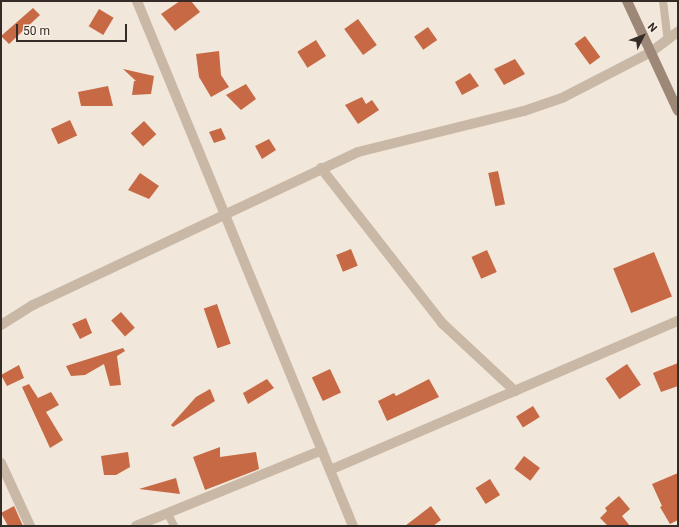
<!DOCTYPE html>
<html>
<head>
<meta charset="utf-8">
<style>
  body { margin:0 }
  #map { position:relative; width:679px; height:527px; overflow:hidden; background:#f1e7da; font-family:Roboto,sans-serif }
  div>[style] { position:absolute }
  .building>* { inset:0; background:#c66944; transform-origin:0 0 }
  .lane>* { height:8px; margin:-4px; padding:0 4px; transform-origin:4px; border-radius:4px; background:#c9b8a6 }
  .street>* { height:10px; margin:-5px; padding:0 5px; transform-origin:5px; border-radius:5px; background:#c9b8a6 }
  .secondary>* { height:10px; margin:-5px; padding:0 5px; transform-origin:5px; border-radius:5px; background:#9d8777 }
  span { translate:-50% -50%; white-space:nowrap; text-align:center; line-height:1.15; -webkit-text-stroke:4px #f9f1e6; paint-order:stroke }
  .frame { position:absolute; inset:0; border:2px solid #352c27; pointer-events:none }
  .north { position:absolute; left:623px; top:16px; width:40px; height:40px; -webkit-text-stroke:3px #f9f1e6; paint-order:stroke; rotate:48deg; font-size:11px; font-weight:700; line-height:16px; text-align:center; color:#352c27 }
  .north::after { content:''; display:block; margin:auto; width:14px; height:18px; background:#352c27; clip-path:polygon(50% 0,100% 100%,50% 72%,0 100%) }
  .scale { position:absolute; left:16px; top:24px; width:111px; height:18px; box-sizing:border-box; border:2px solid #352c27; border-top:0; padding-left:5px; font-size:12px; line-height:14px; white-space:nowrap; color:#352c27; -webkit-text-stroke:3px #f9f1e6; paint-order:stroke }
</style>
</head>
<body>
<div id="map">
  <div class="building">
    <div style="clip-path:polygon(180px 1px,191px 1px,200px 12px,175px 31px,161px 14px)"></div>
    <div style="clip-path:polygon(33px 8px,40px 15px,9px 44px,1px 36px)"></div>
    <div style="left:99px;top:9px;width:17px;height:20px;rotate:31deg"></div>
    <div style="left:358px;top:19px;width:32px;height:17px;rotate:54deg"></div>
    <div style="left:428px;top:27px;width:16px;height:17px;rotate:55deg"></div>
    <div style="left:585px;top:36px;width:26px;height:13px;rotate:54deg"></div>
    <div style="left:316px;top:40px;width:19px;height:22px;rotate:58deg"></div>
    <div style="clip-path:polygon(219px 51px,221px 75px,229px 87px,211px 97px,199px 77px,196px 54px)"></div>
    <div style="clip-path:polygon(515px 59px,525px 74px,504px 85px,494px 69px)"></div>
    <div style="clip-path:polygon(123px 69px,154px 76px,151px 94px,132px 95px,134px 81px,136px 81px)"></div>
    <div style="clip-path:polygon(470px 73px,479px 86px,462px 95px,455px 82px)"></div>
    <div style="clip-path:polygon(246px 84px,256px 99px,241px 110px,226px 95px)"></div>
    <div style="clip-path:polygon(108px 86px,113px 106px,81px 106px,78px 92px)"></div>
    <div style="clip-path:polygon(362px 97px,366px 104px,372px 100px,379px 110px,358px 124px,345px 105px)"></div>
    <div style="left:70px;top:120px;width:17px;height:21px;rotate:65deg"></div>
    <div style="left:144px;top:121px;width:18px;height:18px;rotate:47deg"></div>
    <div style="clip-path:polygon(221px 128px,226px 139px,214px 143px,209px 132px)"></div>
    <div style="clip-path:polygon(269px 139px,276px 150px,262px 159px,255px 146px)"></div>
    <div style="left:498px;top:171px;width:34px;height:10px;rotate:78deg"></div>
    <div style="clip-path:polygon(140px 173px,159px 186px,149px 199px,128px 190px)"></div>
    <div style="left:351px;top:249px;width:18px;height:16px;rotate:68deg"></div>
    <div style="left:487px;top:250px;width:24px;height:17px;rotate:66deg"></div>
    <div style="left:654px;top:252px;width:48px;height:44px;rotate:68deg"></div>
    <div style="left:217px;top:304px;width:42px;height:14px;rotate:71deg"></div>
    <div style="left:121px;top:312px;width:21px;height:13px;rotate:49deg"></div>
    <div style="clip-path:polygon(86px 318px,92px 333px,80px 339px,72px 324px)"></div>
    <div style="clip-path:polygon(123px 348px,125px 351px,117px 356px,121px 385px,110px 386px,104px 364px,85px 375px,71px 376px,66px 366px)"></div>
    <div style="clip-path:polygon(678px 363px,678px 386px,661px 392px,653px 373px)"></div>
    <div style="left:627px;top:364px;width:25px;height:26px;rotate:56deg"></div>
    <div style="clip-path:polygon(19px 365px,24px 378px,7px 386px,1px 375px)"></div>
    <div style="left:330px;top:369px;width:26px;height:20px;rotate:65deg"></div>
    <div style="clip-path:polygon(267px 379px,274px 388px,248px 404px,243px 393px)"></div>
    <div style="clip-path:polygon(429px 379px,439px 397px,387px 421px,378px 401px,394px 393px,396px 396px)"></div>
    <div style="clip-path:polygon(29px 384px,38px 398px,51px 392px,59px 405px,46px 412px,63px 440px,50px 448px,22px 387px)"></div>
    <div style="clip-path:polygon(210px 389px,215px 401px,173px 427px,171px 425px,196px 397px)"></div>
    <div style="left:533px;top:406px;width:13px;height:20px;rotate:58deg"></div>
    <div style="clip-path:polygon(220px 447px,220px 457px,256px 452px,259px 469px,205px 490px,193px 457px)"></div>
    <div style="clip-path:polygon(128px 452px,130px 467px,116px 475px,104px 475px,101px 456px)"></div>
    <div style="left:524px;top:456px;width:20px;height:16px;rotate:37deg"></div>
    <div style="clip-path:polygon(678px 473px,678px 520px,670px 524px,660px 507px,662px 506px,652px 484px)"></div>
    <div style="clip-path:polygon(176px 478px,180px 494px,139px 489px)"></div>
    <div style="left:490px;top:479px;width:19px;height:17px;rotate:58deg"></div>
    <div style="clip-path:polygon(619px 496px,630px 509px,622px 516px,630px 526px,608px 526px,600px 518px,607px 511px,605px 508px)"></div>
    <div style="clip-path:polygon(14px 506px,23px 526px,8px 526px,1px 513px)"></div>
    <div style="clip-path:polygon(431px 506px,441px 520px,433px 526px,405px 526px)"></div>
  </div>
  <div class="lane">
    <div style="left:663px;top:1px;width:38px;rotate:83deg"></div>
    <div style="left:168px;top:514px;width:13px;rotate:63deg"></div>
  </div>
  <div class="street">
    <div style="left:137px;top:1px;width:568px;rotate:67.64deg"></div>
    <div style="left:321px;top:168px;width:197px;rotate:52deg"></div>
    <div style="left:442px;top:323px;width:100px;rotate:43deg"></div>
    <div style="left:1px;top:325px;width:38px;rotate:-32deg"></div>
    <div style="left:33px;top:305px;width:359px;rotate:-25.2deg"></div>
    <div style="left:358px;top:152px;width:171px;rotate:-13.9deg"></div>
    <div style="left:524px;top:111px;width:40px;rotate:-18.9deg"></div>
    <div style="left:562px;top:98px;width:100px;rotate:-27.3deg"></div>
    <div style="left:651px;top:52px;width:34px;rotate:-37deg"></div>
    <div style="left:1px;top:463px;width:69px;rotate:65.3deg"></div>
    <div style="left:330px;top:470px;width:379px;rotate:-23.2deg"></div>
    <div style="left:136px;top:526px;width:201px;rotate:-22.2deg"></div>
  </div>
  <div class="secondary">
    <div style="left:627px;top:1px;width:121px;rotate:65.1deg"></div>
  </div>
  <div class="frame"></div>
  <div class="north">N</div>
  <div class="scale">50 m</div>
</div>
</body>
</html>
